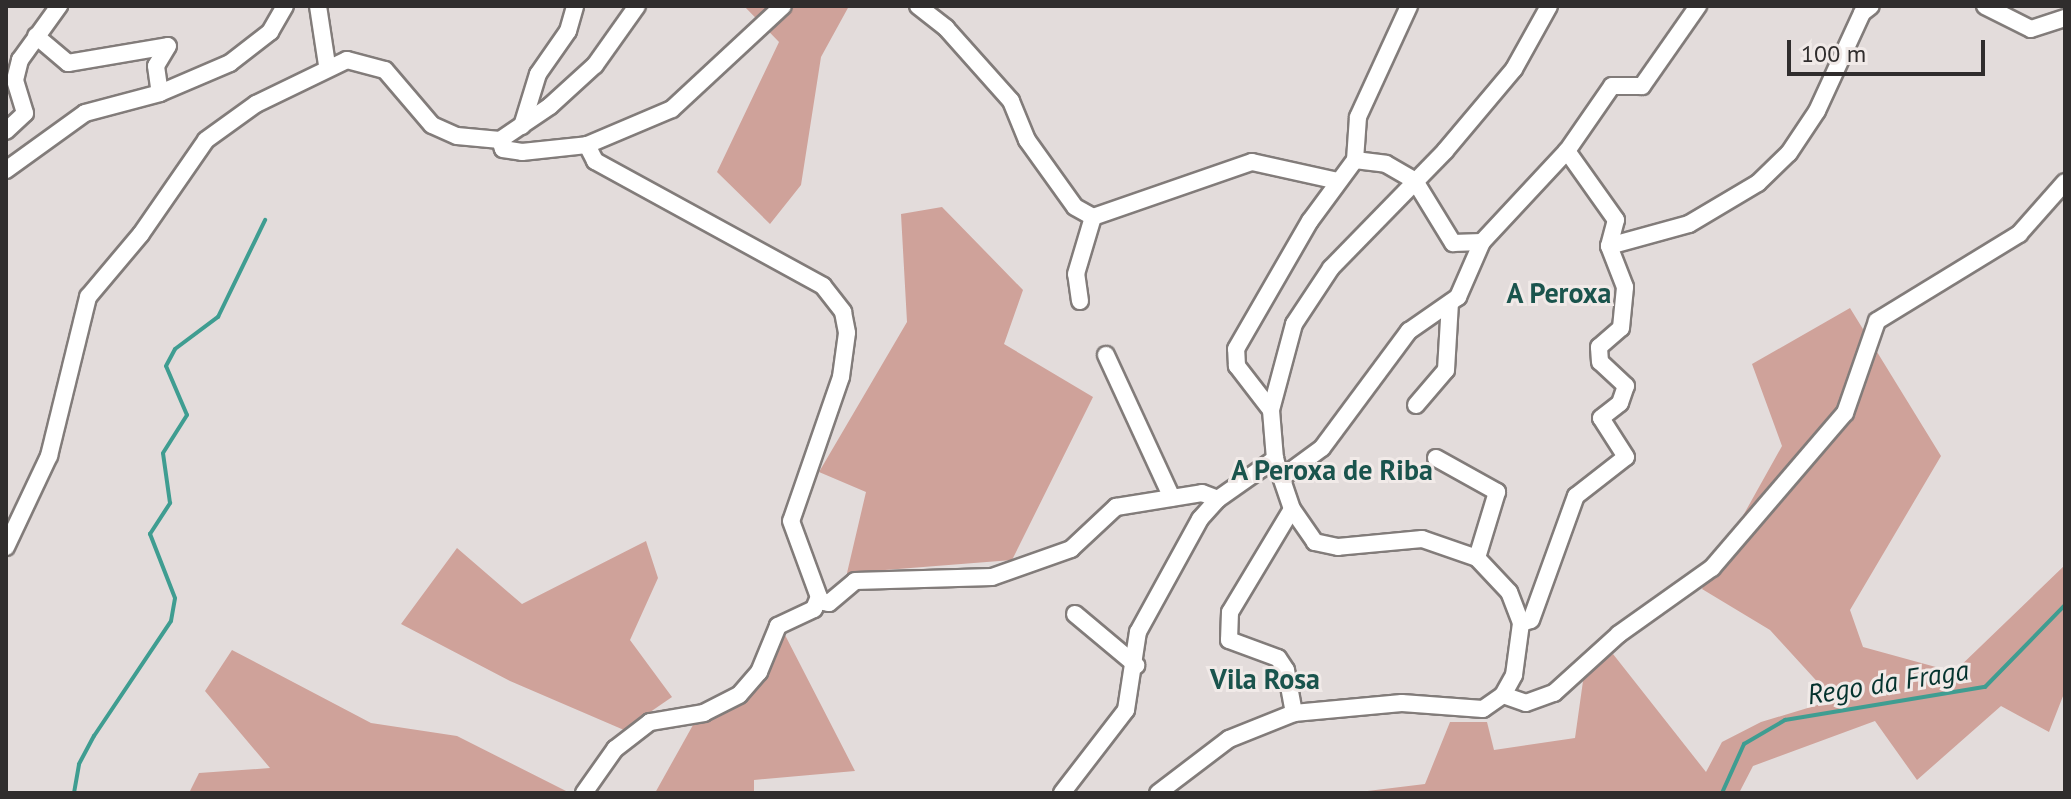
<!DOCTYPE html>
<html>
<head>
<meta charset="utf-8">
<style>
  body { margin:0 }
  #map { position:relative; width:2071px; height:799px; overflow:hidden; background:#e3dcdb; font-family:"PT Sans",sans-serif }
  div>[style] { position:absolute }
  .green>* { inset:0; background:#cfa29a }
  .stream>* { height:4px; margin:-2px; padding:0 2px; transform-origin:2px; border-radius:2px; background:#3f9d91 }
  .roads { filter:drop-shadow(2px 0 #827c7a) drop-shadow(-2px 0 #827c7a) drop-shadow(0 2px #827c7a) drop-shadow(0 -2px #827c7a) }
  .minor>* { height:16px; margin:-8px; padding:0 8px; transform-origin:8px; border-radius:8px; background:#fff }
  span { translate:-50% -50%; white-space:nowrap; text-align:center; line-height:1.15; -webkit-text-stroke:6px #f1eae8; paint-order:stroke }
  .neighbourhood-label { font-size:28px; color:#1a544d; font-weight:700 }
  .water-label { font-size:28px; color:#05332e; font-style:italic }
  .frame { position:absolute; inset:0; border:8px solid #302d2d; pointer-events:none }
  .scale { position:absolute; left:1787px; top:40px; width:198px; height:36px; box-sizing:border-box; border:4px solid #302d2d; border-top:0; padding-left:10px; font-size:24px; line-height:28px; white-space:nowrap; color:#302d2d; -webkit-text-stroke:6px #f1eae8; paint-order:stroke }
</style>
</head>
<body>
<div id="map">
  <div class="green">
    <div style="clip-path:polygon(744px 6px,849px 6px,821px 57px,801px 185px,770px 224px,717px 172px,779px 42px)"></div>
    <div style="clip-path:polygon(942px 207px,1023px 290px,1004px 344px,1093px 397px,1012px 560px,847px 573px,866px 492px,819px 472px,907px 322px,901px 214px)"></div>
    <div style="clip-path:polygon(1850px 308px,1941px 456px,1850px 610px,1863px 647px,1954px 672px,2065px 565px,2065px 691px,2049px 732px,2001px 706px,1917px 780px,1875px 721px,1753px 766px,1739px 793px,1351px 793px,1425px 784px,1450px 722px,1487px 722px,1494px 750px,1575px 738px,1584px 674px,1613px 654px,1706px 772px,1722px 742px,1761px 722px,1834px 700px,1770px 630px,1702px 589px,1782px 446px,1752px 364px)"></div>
    <div style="clip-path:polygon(646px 541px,658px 578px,630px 640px,672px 697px,624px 730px,510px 681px,401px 624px,457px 548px,522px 604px)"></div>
    <div style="clip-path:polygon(785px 635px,855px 771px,754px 780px,754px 793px,655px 793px,693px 725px,760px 683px)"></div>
    <div style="clip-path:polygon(232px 650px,371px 723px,457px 736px,570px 793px,189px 793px,199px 773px,270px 768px,205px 691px)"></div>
  </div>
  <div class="stream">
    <div style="left:74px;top:793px;width:29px;rotate:-80deg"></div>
    <div style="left:79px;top:764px;width:32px;rotate:-62deg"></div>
    <div style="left:94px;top:736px;width:138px;rotate:-56.2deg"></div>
    <div style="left:171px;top:621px;width:23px;rotate:-80deg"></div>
    <div style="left:175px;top:598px;width:69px;rotate:-111.3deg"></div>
    <div style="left:150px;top:534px;width:37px;rotate:-57deg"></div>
    <div style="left:170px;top:503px;width:50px;rotate:-98deg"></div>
    <div style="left:163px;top:453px;width:45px;rotate:-57.7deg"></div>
    <div style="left:187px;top:415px;width:53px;rotate:-113.2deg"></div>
    <div style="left:166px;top:366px;width:19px;rotate:-62deg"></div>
    <div style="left:175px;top:349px;width:54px;rotate:-36.7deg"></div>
    <div style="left:218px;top:317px;width:108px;rotate:-64.1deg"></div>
    <div style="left:1722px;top:793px;width:54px;rotate:-65.8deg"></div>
    <div style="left:1744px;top:744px;width:48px;rotate:-30.3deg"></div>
    <div style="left:1785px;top:720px;width:203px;rotate:-9.4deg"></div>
    <div style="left:1985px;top:687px;width:115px;rotate:-45.7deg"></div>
  </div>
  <div class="roads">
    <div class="minor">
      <div style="left:318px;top:6px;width:60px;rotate:81.3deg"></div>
      <div style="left:918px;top:6px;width:36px;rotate:38deg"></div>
      <div style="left:946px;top:28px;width:98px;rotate:48.3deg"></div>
      <div style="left:1011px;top:101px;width:42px;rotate:67.7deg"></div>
      <div style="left:1027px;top:140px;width:82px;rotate:54.4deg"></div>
      <div style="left:1075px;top:207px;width:21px;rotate:29deg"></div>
      <div style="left:1093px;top:217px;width:168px;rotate:-19.1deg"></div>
      <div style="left:1252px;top:162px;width:88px;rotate:12.5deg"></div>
      <div style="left:1985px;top:6px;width:51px;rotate:26.6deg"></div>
      <div style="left:2031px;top:29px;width:36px;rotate:-18deg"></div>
      <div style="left:36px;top:36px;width:42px;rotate:40.2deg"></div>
      <div style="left:68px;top:63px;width:101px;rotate:-9.6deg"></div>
      <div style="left:168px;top:46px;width:23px;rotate:121deg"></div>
      <div style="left:156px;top:66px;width:27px;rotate:82deg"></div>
      <div style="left:522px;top:126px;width:54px;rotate:-72.9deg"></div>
      <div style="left:538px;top:74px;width:52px;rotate:-55.1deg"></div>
      <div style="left:568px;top:31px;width:26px;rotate:-74deg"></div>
      <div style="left:6px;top:131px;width:26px;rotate:-43deg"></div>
      <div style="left:25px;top:113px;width:34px;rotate:-107deg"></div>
      <div style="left:15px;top:80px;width:21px;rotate:-76deg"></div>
      <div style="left:20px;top:60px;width:67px;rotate:-54.2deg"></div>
      <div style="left:500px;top:140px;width:9px;rotate:72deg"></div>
      <div style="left:503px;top:149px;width:19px;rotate:9deg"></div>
      <div style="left:522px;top:152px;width:65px;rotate:-6.1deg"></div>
      <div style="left:587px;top:145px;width:18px;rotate:63deg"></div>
      <div style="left:595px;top:161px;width:260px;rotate:28.7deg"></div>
      <div style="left:823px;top:286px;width:33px;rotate:52deg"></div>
      <div style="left:843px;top:312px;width:21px;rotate:79deg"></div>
      <div style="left:847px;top:333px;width:44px;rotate:97.8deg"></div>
      <div style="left:841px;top:377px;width:152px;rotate:109.1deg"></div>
      <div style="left:791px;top:521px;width:81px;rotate:69.8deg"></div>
      <div style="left:819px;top:597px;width:13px;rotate:113deg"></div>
      <div style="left:814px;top:609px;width:40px;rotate:155deg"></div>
      <div style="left:778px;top:626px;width:50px;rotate:112.4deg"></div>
      <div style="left:759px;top:672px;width:30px;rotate:131deg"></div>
      <div style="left:739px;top:695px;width:39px;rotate:153deg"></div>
      <div style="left:704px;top:713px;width:55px;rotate:170.5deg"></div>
      <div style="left:650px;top:722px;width:44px;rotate:142.4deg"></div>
      <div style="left:615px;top:749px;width:54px;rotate:125.2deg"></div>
      <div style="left:587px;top:145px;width:92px;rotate:-23deg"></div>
      <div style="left:672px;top:109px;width:151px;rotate:-42.9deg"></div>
      <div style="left:1355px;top:160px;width:31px;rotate:7deg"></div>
      <div style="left:1386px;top:164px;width:34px;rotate:30deg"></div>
      <div style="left:1415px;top:181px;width:73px;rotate:58.5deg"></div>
      <div style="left:1453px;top:243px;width:29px;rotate:-2deg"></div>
      <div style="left:6px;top:170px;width:97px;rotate:-35.8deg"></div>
      <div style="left:85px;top:113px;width:78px;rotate:-14.9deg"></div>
      <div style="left:160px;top:93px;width:76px;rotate:-23.2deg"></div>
      <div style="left:230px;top:63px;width:51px;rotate:-37.8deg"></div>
      <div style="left:270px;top:32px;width:30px;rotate:-60deg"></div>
      <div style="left:1609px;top:246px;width:83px;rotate:-15.4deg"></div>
      <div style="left:1689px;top:224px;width:80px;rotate:-30.7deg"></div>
      <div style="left:1758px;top:183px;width:43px;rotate:-44.1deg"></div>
      <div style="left:1789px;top:153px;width:50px;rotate:-56.3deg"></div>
      <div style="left:1817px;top:111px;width:108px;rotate:-65.3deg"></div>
      <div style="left:1862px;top:13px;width:11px;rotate:-38deg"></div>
      <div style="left:1080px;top:301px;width:27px;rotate:-98deg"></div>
      <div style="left:1076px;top:274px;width:59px;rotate:-73.4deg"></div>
      <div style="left:1106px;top:355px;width:157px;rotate:65.2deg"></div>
      <div style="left:1416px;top:405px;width:46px;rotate:-49.4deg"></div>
      <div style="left:1446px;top:370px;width:67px;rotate:-86.6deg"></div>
      <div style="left:1271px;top:410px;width:56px;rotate:-127.7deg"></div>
      <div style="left:1237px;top:366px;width:17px;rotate:-93deg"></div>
      <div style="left:1236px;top:349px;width:148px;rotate:-60deg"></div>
      <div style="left:1310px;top:221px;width:76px;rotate:-53.6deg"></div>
      <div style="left:1355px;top:160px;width:43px;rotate:-86deg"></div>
      <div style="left:1358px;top:117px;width:122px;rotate:-65.3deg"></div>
      <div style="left:1436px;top:458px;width:70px;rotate:29.1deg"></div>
      <div style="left:1497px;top:492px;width:69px;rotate:106.9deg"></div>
      <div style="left:1284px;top:476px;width:47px;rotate:-36.4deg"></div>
      <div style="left:1322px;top:448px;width:146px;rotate:-53.4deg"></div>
      <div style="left:1409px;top:331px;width:60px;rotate:-34.8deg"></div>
      <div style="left:1458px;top:297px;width:60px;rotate:-66.4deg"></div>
      <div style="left:1482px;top:242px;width:125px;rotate:-47deg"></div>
      <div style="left:1567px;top:151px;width:79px;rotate:-55.3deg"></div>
      <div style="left:1612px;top:86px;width:30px"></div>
      <div style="left:1642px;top:86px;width:98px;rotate:-55deg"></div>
      <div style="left:1292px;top:509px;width:120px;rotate:121deg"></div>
      <div style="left:1230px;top:612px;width:28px;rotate:92deg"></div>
      <div style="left:1229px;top:640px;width:52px;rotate:20.2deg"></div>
      <div style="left:1278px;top:658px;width:14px;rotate:56deg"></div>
      <div style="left:1286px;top:670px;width:44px;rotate:79.5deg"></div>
      <div style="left:6px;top:547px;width:101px;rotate:-64.7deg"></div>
      <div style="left:49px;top:456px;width:164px;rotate:-76.2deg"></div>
      <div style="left:88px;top:297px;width:82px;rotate:-49.9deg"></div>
      <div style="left:141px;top:234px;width:114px;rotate:-55.3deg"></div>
      <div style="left:206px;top:140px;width:62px;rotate:-35.8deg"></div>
      <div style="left:256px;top:104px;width:101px;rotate:-25.8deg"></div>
      <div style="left:347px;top:60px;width:39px;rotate:15deg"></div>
      <div style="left:385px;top:70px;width:72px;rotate:49.5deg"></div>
      <div style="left:432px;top:125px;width:27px;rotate:24deg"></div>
      <div style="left:457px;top:136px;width:43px;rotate:5.3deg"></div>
      <div style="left:500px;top:140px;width:60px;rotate:-34.2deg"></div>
      <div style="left:550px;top:106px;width:61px;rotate:-42.3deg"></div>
      <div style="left:595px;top:65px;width:72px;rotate:-54.6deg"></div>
      <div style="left:818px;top:601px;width:11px;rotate:10deg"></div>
      <div style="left:829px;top:603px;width:34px;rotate:-40deg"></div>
      <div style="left:855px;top:581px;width:137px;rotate:-1.7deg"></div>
      <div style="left:992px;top:577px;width:84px;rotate:-19.5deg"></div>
      <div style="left:1071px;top:549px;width:62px;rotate:-43deg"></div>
      <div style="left:1116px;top:507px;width:87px;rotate:-9.2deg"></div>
      <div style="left:1202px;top:493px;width:17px;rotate:21deg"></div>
      <div style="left:1075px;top:614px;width:80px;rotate:39.9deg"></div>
      <div style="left:1521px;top:623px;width:10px;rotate:-17deg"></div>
      <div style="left:1531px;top:620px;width:132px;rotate:-70.1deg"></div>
      <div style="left:1576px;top:496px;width:63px;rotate:-38deg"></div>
      <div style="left:1626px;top:457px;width:46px;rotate:-122.7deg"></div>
      <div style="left:1601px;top:418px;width:24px;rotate:-38deg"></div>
      <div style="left:1620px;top:403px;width:18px;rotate:-71deg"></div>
      <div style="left:1626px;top:386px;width:35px;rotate:-137deg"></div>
      <div style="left:1600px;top:362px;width:15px;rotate:-94deg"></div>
      <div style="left:1599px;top:347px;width:29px;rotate:-41deg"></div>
      <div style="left:1621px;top:328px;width:41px;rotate:-84.4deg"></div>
      <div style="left:1625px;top:287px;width:44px;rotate:-111.3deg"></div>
      <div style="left:1609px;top:246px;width:27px;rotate:-75deg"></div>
      <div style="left:1616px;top:220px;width:85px;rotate:-125.4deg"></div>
      <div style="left:1503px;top:695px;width:24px;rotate:19deg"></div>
      <div style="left:1526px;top:703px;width:30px;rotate:-20deg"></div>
      <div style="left:1554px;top:693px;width:88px;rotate:-42.2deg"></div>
      <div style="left:1619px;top:634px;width:114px;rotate:-35.4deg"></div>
      <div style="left:1712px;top:568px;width:204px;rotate:-49.4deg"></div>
      <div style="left:1845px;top:413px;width:97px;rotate:-70.8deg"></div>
      <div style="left:1877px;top:321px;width:167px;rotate:-31.5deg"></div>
      <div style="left:2019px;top:234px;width:69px;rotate:-48.5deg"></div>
      <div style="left:1062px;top:793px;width:105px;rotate:-52.4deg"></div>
      <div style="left:1126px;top:710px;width:79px;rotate:-81.3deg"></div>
      <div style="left:1138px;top:632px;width:129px;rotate:-61.2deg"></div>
      <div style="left:1200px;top:519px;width:27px;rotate:-48deg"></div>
      <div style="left:1218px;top:499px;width:70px;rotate:-35.1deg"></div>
      <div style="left:1158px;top:793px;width:89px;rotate:-37.3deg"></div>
      <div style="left:1229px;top:739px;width:70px;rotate:-21.8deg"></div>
      <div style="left:1294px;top:713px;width:108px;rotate:-5.3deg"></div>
      <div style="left:1402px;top:703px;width:81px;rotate:4.2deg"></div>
      <div style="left:1483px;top:709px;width:24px;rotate:-35deg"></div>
      <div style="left:1503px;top:695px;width:23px;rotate:-61deg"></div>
      <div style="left:1514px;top:675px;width:52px;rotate:-82.3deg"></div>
      <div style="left:1521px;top:623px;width:33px;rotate:-111deg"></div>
      <div style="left:1509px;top:592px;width:47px;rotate:-133.3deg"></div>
      <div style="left:1477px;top:558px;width:58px;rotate:-160.9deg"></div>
      <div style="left:1422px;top:539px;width:84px;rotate:174.6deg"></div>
      <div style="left:1338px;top:547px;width:24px;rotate:-168deg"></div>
      <div style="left:1315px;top:542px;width:40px;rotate:-124.9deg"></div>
      <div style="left:1292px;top:509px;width:53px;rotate:-108.8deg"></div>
      <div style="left:1275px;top:459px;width:49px;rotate:-94.7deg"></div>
      <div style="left:1271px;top:410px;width:89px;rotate:-75deg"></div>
      <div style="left:1294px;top:324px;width:67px;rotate:-56.5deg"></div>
      <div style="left:1331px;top:268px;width:163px;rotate:-45.7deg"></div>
      <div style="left:1445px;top:151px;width:107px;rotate:-49.9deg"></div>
      <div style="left:1514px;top:69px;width:72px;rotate:-60.9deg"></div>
    </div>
  </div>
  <div class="neighbourhood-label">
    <span style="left:1559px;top:293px">A Peroxa</span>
    <span style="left:1332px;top:470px">A Peroxa de Riba</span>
    <span style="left:1265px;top:679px">Vila Rosa</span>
  </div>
  <div class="water-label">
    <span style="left:1888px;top:682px;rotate:-9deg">Rego da Fraga</span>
  </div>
  <div class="frame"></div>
  <div class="scale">100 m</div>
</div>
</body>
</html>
